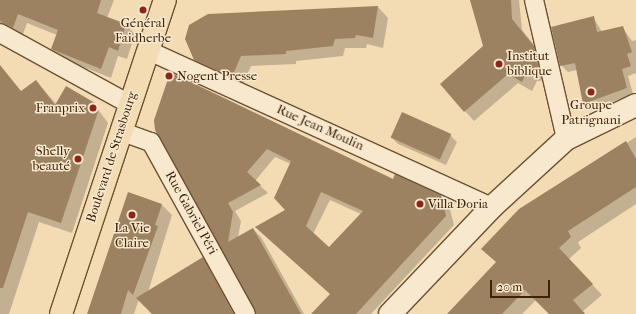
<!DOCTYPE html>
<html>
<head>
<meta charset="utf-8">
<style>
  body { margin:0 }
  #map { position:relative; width:636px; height:314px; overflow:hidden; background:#f3dcb4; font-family:"IM FELL French Canon",serif }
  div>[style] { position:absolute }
  .shadow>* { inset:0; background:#0003 }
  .building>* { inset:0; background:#9d8261; transform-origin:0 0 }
  .roads { filter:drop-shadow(1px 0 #6c5032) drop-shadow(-1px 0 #6c5032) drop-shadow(0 1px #6c5032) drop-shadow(0 -1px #6c5032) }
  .minor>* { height:18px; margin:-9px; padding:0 9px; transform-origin:9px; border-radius:9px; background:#f7e8ce }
  .secondary>* { height:22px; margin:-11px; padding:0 11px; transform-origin:11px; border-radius:11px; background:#f7e8ce }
  .primary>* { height:22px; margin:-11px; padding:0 11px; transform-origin:11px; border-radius:11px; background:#f3dcb4 }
  .dots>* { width:11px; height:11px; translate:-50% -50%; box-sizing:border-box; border:2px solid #f7e8ce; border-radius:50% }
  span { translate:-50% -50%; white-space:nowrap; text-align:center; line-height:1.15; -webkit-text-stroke:3px #f7e8ce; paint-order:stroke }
  .poi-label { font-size:13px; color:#3f2107 }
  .left { translate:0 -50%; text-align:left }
  .right { translate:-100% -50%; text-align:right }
  .street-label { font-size:13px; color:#3f2107 }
  .scale { position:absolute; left:490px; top:280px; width:60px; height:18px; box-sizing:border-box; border:2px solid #3f2107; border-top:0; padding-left:5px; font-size:12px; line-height:14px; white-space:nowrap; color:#3f2107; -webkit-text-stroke:3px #f7e8ce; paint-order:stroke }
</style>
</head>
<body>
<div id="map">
  <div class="shadow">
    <div style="clip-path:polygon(0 0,114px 0,107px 18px,126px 25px,135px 34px,127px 59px,118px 56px,111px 78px,61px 58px,52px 49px,57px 35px,27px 23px,22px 37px,0 24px)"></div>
    <div style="clip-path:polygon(470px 0,519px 0,522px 30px,543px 56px,548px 80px,537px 81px,532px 91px,518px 83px,474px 121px,441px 84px,484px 46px)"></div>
    <div style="clip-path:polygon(378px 7px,388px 18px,383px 48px,367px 44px,366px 48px,345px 48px,343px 56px,296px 61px,296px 64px,251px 66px,242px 87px,205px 70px,194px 59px,208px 15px)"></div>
    <div style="clip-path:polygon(593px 17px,602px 32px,622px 27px,632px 41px,636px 40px,636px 73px,628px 76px,633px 94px,591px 110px,584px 104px,577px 70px,568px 72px,561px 65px)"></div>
    <div style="clip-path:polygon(0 69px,21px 92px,36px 81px,57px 105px,94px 104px,108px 123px,72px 233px,39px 222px,9px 314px,0 314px)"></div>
    <div style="clip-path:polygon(evenodd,155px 120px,393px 181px,440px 196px,449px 205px,454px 225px,371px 314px,312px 314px,331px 294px,287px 210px,291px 164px,275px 157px,255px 181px,268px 193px,235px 211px,241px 221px,238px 237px,253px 229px,261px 237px,304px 314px,257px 314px,155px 120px,330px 200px,361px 214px,329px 248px,313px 234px,330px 200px)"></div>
    <div style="clip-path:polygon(450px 135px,457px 142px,446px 165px,398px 144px,391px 137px)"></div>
    <div style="clip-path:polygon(636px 137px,636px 204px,578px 242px,581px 248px,569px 259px,602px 295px,583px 311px,585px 314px,550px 314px,536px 300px,522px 314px,448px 314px,497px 262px,520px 210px)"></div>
    <div style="clip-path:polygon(162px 205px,172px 215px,148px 292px,203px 259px,237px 314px,152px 314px,139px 299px,134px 314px,89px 314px)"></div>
  </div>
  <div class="building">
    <div style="clip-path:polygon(0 0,101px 0,97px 13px,126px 24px,118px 51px,109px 47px,101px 69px,51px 49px,58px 30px,18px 14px,13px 28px,0 21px)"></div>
    <div style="clip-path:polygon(470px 0,511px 0,512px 19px,534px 46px,539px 70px,527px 71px,522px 82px,508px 74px,464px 112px,440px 84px,483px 46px)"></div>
    <div style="clip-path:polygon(378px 6px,373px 38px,356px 35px,355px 38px,335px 39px,333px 46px,286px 51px,286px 54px,241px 56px,232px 77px,194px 60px,185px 39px,189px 25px,208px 14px)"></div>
    <div style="clip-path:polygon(594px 16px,597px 32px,623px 26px,632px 52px,627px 54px,631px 66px,622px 69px,627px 88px,583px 104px,575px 63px,560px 66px,551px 27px)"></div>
    <div style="clip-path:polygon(0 65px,21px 91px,36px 80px,55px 105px,66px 86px,95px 103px,98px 112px,61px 223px,28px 212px,3px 288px,0 288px)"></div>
    <div style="clip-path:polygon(evenodd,174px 74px,393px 179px,395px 174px,441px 195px,446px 216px,356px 314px,311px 314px,330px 294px,255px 227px,285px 210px,274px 198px,291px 161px,267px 149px,247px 172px,261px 185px,228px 203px,233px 212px,228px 242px,253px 228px,301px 314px,256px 314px,155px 130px,154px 120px,169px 76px,174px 74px,321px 192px,363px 211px,329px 247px,306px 226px,321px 192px)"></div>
    <div style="left:402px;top:112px;width:54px;height:28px;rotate:24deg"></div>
    <div style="clip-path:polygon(626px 141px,636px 159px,636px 187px,568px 231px,571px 237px,559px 248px,593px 284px,573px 300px,585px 314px,549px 314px,525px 290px,502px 314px,447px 314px,496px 262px,481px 249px,519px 209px)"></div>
    <div style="clip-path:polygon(128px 192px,162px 204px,155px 225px,158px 226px,133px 295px,128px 290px,121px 314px,87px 314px)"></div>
    <div style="clip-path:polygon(203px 257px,234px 314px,152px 314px,136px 298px)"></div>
  </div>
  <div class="roads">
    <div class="minor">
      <div style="left:534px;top:0;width:143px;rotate:77deg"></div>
      <div style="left:0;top:33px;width:147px;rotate:28.8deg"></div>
      <div style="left:147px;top:50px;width:379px;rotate:24.5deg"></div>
      <div style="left:120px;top:131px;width:33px;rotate:20deg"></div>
      <div style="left:151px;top:142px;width:196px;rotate:61.1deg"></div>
    </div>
    <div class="secondary">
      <div style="left:390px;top:314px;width:148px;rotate:-46.4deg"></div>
      <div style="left:492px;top:207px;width:100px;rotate:-42.6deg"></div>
      <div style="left:566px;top:139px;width:78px;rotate:-25.9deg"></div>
    </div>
    <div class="primary">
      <div style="left:61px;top:314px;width:331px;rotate:-71.7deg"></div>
    </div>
  </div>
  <div class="dots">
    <div style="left:143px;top:10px;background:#8f2418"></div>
    <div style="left:499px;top:64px;background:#8f2418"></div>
    <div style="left:169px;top:76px;background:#8f2418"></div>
    <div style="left:591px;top:92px;background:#8f2418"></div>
    <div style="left:93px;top:108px;background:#8f2418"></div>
    <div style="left:78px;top:159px;background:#8f2418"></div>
    <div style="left:420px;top:204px;background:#8f2418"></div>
    <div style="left:132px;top:215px;background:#8f2418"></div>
  </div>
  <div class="poi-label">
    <span style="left:143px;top:31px">Général<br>Faidherbe</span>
    <span class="left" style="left:507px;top:64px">Institut<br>biblique</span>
    <span class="left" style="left:177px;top:76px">Nogent Presse</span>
    <span style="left:591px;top:113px">Groupe<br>Patrignani</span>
    <span class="right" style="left:85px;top:108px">Franprix</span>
    <span class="right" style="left:70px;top:159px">Shelly<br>beauté</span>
    <span class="left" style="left:428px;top:204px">Villa Doria</span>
    <span style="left:132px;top:236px">La Vie<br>Claire</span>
  </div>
  <div class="street-label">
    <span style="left:320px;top:128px;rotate:24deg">Rue Jean Moulin</span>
    <span style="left:112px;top:157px;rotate:-72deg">Boulevard de Strasbourg</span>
    <span style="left:191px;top:213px;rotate:61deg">Rue Gabriel Péri</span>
  </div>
  <div class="scale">20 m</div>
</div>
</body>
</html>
